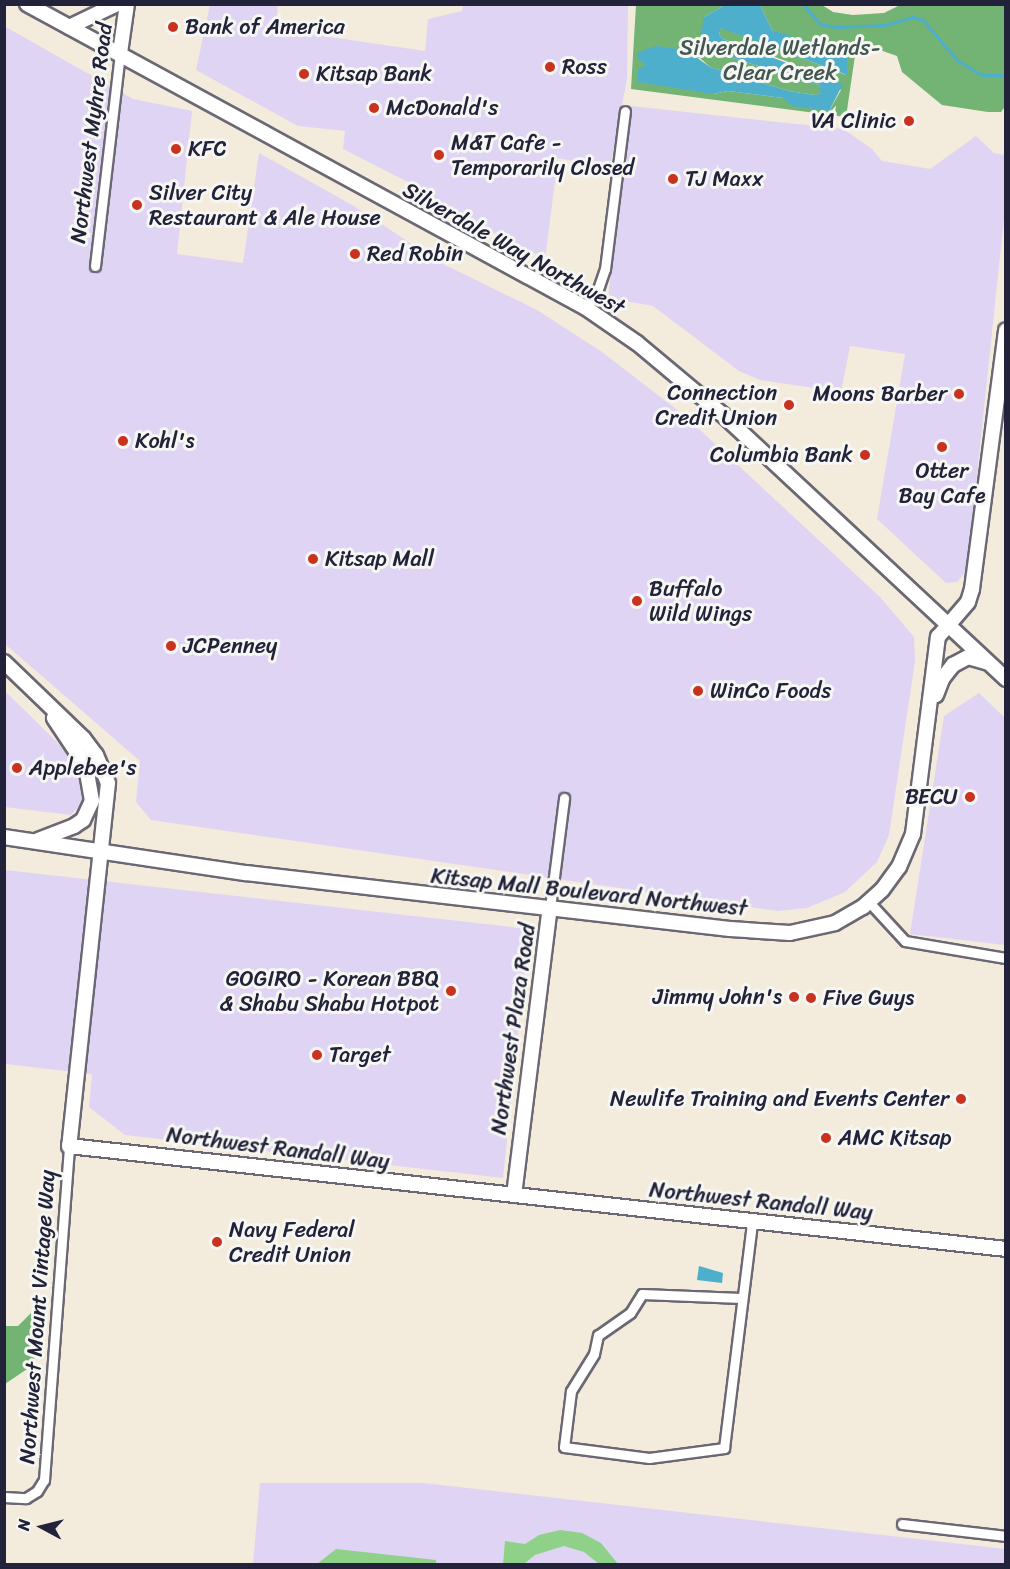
<!DOCTYPE html>
<html>
<head>
<meta charset="utf-8">
<style>
  body { margin:0 }
  #map { position:relative; width:1010px; height:1569px; overflow:hidden; background:#f3ebdb; font-family:Sriracha,sans-serif }
  div>[style] { position:absolute }
  .built>* { inset:0; background:#e0d4f4 }
  .green>* { inset:0; background:#8fd188 }
  .forest>* { inset:0; background:#73b374 }
  .water>* { inset:0; background:#4dafcc }
  .stream>* { height:3px; margin:-1.5px; padding:0 1.5px; transform-origin:1.5px; border-radius:1.5px; background:#4dafcc }
  .roads { filter:drop-shadow(2px 0 #6b6873) drop-shadow(-2px 0 #6b6873) drop-shadow(0 2px #6b6873) drop-shadow(0 -2px #6b6873) }
  .street>* { height:9px; margin:-4.5px; padding:0 4.5px; transform-origin:4.5px; border-radius:4.5px; background:#fff }
  .secondary>* { height:14px; margin:-7px; padding:0 7px; transform-origin:7px; border-radius:7px; background:#fff }
  .dots>* { width:16px; height:16px; translate:-50% -50%; box-sizing:border-box; border:3px solid #f6f6f2; border-radius:50% }
  span { translate:-50% -50%; white-space:nowrap; text-align:center; line-height:1.15; -webkit-text-stroke:6px #f6f6f2; paint-order:stroke }
  .poi-label { font-size:22px; color:#22223b }
  .left { translate:0 -50%; text-align:left }
  .right { translate:-100% -50%; text-align:right }
  .park-label { font-size:22px; color:#435752 }
  .street-label { font-size:22px; color:#22223b }
  .frame { position:absolute; inset:0; border:6px solid #22223b; pointer-events:none }
  .north { position:absolute; left:12px; top:1497px; width:60px; height:60px; -webkit-text-stroke:4px #f6f6f2; paint-order:stroke; rotate:277deg; font-size:16px; font-weight:700; line-height:24px; text-align:center; color:#22223b }
  .north::after { content:''; display:block; margin:auto; width:21px; height:27px; background:#22223b; clip-path:polygon(50% 0,100% 100%,50% 72%,0 100%) }
</style>
</head>
<body>
<div id="map">
  <div class="built">
    <div style="clip-path:polygon(210px 5px,278px 5px,275px 29px,425px 51px,428px 19px,462px 11px,463px 5px,628px 5px,627px 79px,610px 168px,558px 158px,545px 259px,408px 189px,408px 182px,343px 149px,345px 131px,298px 126px,196px 70px)"></div>
    <div style="clip-path:polygon(4px 26px,133px 99px,192px 111px,177px 254px,243px 263px,259px 153px,354px 206px,439px 262px,537px 310px,602px 352px,685px 416px,880px 597px,914px 637px,915px 661px,889px 835px,877px 862px,845px 892px,807px 908px,778px 911px,151px 820px,136px 802px,140px 761px,5px 644px)"></div>
    <div style="clip-path:polygon(631px 106px,843px 129px,872px 149px,882px 161px,930px 169px,976px 136px,994px 153px,1005px 155px,1005px 209px,967px 570px,957px 582px,946px 583px,877px 519px,905px 354px,850px 346px,841px 392px,760px 380px,739px 371px,653px 306px,608px 298px)"></div>
    <div style="clip-path:polygon(4px 690px,76px 761px,82px 772px,84px 801px,71px 815px,5px 807px)"></div>
    <div style="clip-path:polygon(979px 693px,1005px 718px,1005px 945px,910px 934px,944px 716px)"></div>
    <div style="clip-path:polygon(5px 870px,529px 929px,503px 1178px,125px 1135px,89px 1107px,92px 1074px,5px 1064px)"></div>
    <div style="clip-path:polygon(260px 1483px,423px 1483px,1006px 1549px,1005px 1564px,253px 1564px)"></div>
  </div>
  <div class="green">
    <div style="clip-path:polygon(560px 1530px,582px 1533px,601px 1543px,618px 1564px,599px 1564px,584px 1552px,564px 1546px,535px 1555px,524px 1564px,503px 1564px,505px 1541px,525px 1544px,539px 1535px)"></div>
    <div style="clip-path:polygon(336px 1549px,436px 1560px,436px 1564px,317px 1564px)"></div>
  </div>
  <div class="forest">
    <div style="clip-path:polygon(636px 5px,725px 5px,704px 17px,733px 58px,819px 85px,822px 93px,815px 95px,789px 91px,710px 67px,700px 58px,645px 64px,644px 68px,713px 94px,728px 91px,783px 98px,829px 111px,841px 90px,786px 61px,723px 39px,719px 34px,721px 27px,846px 75px,810px 44px,772px 30px,760px 5px,822px 5px,833px 12px,853px 15px,884px 13px,900px 5px,1005px 6px,1006px 105px,1001px 112px,988px 112px,942px 105px,902px 72px,897px 56px,857px 42px,846px 117px,631px 89px)"></div>
    <div style="clip-path:polygon(36px 1308px,43px 1314px,33px 1365px,5px 1384px,5px 1326px,18px 1326px)"></div>
  </div>
  <div class="water">
    <div style="clip-path:polygon(725px 5px,760px 5px,772px 30px,847px 54px,847px 75px,721px 28px,719px 34px,723px 39px,843px 84px,829px 111px,792px 106px,783px 98px,728px 91px,713px 94px,638px 82px,638px 70px,645px 65px,637px 57px,639px 52px,656px 46px,686px 50px,710px 67px,789px 91px,815px 95px,821px 93px,819px 85px,733px 58px,709px 46px,701px 34px,704px 17px)"></div>
    <div style="clip-path:polygon(699px 1266px,723px 1273px,722px 1283px,697px 1280px)"></div>
  </div>
  <div class="stream">
    <div style="left:803px;top:4px;width:26px;rotate:50deg"></div>
    <div style="left:820px;top:24px;width:16px;rotate:11deg"></div>
    <div style="left:836px;top:27px;width:49px;rotate:-2.3deg"></div>
    <div style="left:885px;top:25px;width:29px;rotate:-16deg"></div>
    <div style="left:913px;top:17px;width:10px;rotate:17deg"></div>
    <div style="left:923px;top:20px;width:52px;rotate:49.6deg"></div>
    <div style="left:957px;top:60px;width:29px;rotate:31deg"></div>
    <div style="left:982px;top:75px;width:24px"></div>
    <div style="left:1006px;top:99px;width:9px;rotate:90deg"></div>
  </div>
  <div class="roads">
    <div class="street">
      <div style="left:95px;top:266px;width:214px;rotate:-83.3deg"></div>
      <div style="left:586px;top:308px;width:19px;rotate:-55deg"></div>
      <div style="left:597px;top:292px;width:24px;rotate:-71deg"></div>
      <div style="left:605px;top:269px;width:159px;rotate:-82.8deg"></div>
      <div style="left:869px;top:902px;width:53px;rotate:47.3deg"></div>
      <div style="left:905px;top:941px;width:102px;rotate:9.6deg"></div>
      <div style="left:550px;top:908px;width:111px;rotate:-82.7deg"></div>
      <div style="left:741px;top:1298px;width:99px;rotate:-177.7deg"></div>
      <div style="left:642px;top:1294px;width:22px;rotate:122deg"></div>
      <div style="left:630px;top:1313px;width:39px;rotate:145deg"></div>
      <div style="left:598px;top:1335px;width:19px;rotate:102deg"></div>
      <div style="left:594px;top:1354px;width:44px;rotate:121.9deg"></div>
      <div style="left:571px;top:1391px;width:56px;rotate:97.1deg"></div>
      <div style="left:564px;top:1447px;width:86px;rotate:7.4deg"></div>
      <div style="left:649px;top:1458px;width:76px;rotate:-7.6deg"></div>
      <div style="left:724px;top:1448px;width:228px;rotate:-82.9deg"></div>
      <div style="left:4px;top:1497px;width:22px;rotate:3deg"></div>
      <div style="left:26px;top:1498px;width:13px;rotate:-32deg"></div>
      <div style="left:37px;top:1491px;width:13px;rotate:-58deg"></div>
      <div style="left:44px;top:1480px;width:335px;rotate:-85.7deg"></div>
      <div style="left:902px;top:1524px;width:105px;rotate:6.6deg"></div>
    </div>
    <div class="secondary">
      <div style="left:27px;top:4px;width:636px;rotate:28.54deg"></div>
      <div style="left:586px;top:308px;width:62px;rotate:34.5deg"></div>
      <div style="left:637px;top:343px;width:112px;rotate:39.9deg"></div>
      <div style="left:723px;top:415px;width:387px;rotate:43deg"></div>
      <div style="left:69px;top:27px;width:53px;rotate:-25.6deg"></div>
      <div style="left:120px;top:53px;width:49px;rotate:-81.9deg"></div>
      <div style="left:4px;top:662px;width:110px;rotate:43.9deg"></div>
      <div style="left:83px;top:738px;width:21px;rotate:53deg"></div>
      <div style="left:96px;top:755px;width:30px;rotate:67deg"></div>
      <div style="left:108px;top:783px;width:365px;rotate:96.1deg"></div>
      <div style="left:69px;top:1146px;width:943px;rotate:6.27deg"></div>
      <div style="left:936px;top:695px;width:17px;rotate:-69deg"></div>
      <div style="left:942px;top:679px;width:18px;rotate:-52deg"></div>
      <div style="left:953px;top:665px;width:17px;rotate:-28deg"></div>
      <div style="left:968px;top:657px;width:19px;rotate:16deg"></div>
      <div style="left:4px;top:837px;width:245px;rotate:8.5deg"></div>
      <div style="left:246px;top:873px;width:487px;rotate:6.6deg"></div>
      <div style="left:730px;top:929px;width:60px;rotate:3.8deg"></div>
      <div style="left:790px;top:933px;width:46px;rotate:-12.5deg"></div>
      <div style="left:835px;top:923px;width:32px;rotate:-30deg"></div>
      <div style="left:863px;top:907px;width:25px;rotate:-42deg"></div>
      <div style="left:882px;top:890px;width:29px;rotate:-54deg"></div>
      <div style="left:899px;top:867px;width:36px;rotate:-67deg"></div>
      <div style="left:913px;top:834px;width:199px;rotate:-82.8deg"></div>
      <div style="left:938px;top:637px;width:46px;rotate:-49.4deg"></div>
      <div style="left:968px;top:602px;width:14px;rotate:-73deg"></div>
      <div style="left:972px;top:589px;width:261px;rotate:-82.5deg"></div>
      <div style="left:38px;top:840px;width:39px;rotate:-21deg"></div>
      <div style="left:74px;top:826px;width:11px;rotate:-34deg"></div>
      <div style="left:83px;top:820px;width:21px;rotate:-65deg"></div>
      <div style="left:92px;top:801px;width:36px;rotate:-100deg"></div>
      <div style="left:86px;top:766px;width:58px;rotate:-123.7deg"></div>
      <div style="left:514px;top:1195px;width:289px;rotate:-82.9deg"></div>
    </div>
  </div>
  <div class="dots">
    <div style="left:173px;top:27px;background:#c8321e"></div>
    <div style="left:550px;top:67px;background:#c8321e"></div>
    <div style="left:304px;top:74px;background:#c8321e"></div>
    <div style="left:374px;top:108px;background:#c8321e"></div>
    <div style="left:909px;top:121px;background:#c8321e"></div>
    <div style="left:176px;top:149px;background:#c8321e"></div>
    <div style="left:439px;top:155px;background:#c8321e"></div>
    <div style="left:673px;top:179px;background:#c8321e"></div>
    <div style="left:137px;top:205px;background:#c8321e"></div>
    <div style="left:355px;top:254px;background:#c8321e"></div>
    <div style="left:959px;top:394px;background:#c8321e"></div>
    <div style="left:789px;top:405px;background:#c8321e"></div>
    <div style="left:123px;top:441px;background:#c8321e"></div>
    <div style="left:942px;top:447px;background:#c8321e"></div>
    <div style="left:865px;top:455px;background:#c8321e"></div>
    <div style="left:313px;top:559px;background:#c8321e"></div>
    <div style="left:637px;top:601px;background:#c8321e"></div>
    <div style="left:171px;top:646px;background:#c8321e"></div>
    <div style="left:698px;top:691px;background:#c8321e"></div>
    <div style="left:17px;top:768px;background:#c8321e"></div>
    <div style="left:970px;top:797px;background:#c8321e"></div>
    <div style="left:451px;top:991px;background:#c8321e"></div>
    <div style="left:794px;top:997px;background:#c8321e"></div>
    <div style="left:811px;top:998px;background:#c8321e"></div>
    <div style="left:317px;top:1055px;background:#c8321e"></div>
    <div style="left:961px;top:1099px;background:#c8321e"></div>
    <div style="left:826px;top:1138px;background:#c8321e"></div>
    <div style="left:217px;top:1242px;background:#c8321e"></div>
  </div>
  <div class="poi-label">
    <span class="left" style="left:185px;top:27px">Bank of America</span>
    <span class="left" style="left:562px;top:67px">Ross</span>
    <span class="left" style="left:316px;top:74px">Kitsap Bank</span>
    <span class="left" style="left:386px;top:108px">McDonald's</span>
    <span class="right" style="left:896px;top:121px">VA Clinic</span>
    <span class="left" style="left:451px;top:155px">M&amp;T Cafe -<br>Temporarily Closed</span>
    <span class="left" style="left:188px;top:149px">KFC</span>
    <span class="left" style="left:685px;top:179px">TJ Maxx</span>
    <span class="left" style="left:149px;top:205px">Silver City<br>Restaurant &amp; Ale House</span>
    <span class="left" style="left:367px;top:254px">Red Robin</span>
    <span class="right" style="left:777px;top:405px">Connection<br>Credit Union</span>
    <span class="right" style="left:947px;top:394px">Moons Barber</span>
    <span class="left" style="left:135px;top:441px">Kohl's</span>
    <span class="right" style="left:853px;top:455px">Columbia Bank</span>
    <span style="left:942px;top:483px">Otter<br>Bay Cafe</span>
    <span class="left" style="left:325px;top:559px">Kitsap Mall</span>
    <span class="left" style="left:649px;top:601px">Buffalo<br>Wild Wings</span>
    <span class="left" style="left:183px;top:646px">JCPenney</span>
    <span class="left" style="left:710px;top:691px">WinCo Foods</span>
    <span class="left" style="left:29px;top:768px">Applebee's</span>
    <span class="right" style="left:958px;top:797px">BECU</span>
    <span class="right" style="left:439px;top:991px">GOGIRO - Korean BBQ<br>&amp; Shabu Shabu Hotpot</span>
    <span class="right" style="left:782px;top:997px">Jimmy John's</span>
    <span class="left" style="left:823px;top:998px">Five Guys</span>
    <span class="left" style="left:329px;top:1055px">Target</span>
    <span class="right" style="left:949px;top:1099px">Newlife Training and Events Center</span>
    <span class="left" style="left:838px;top:1138px">AMC Kitsap</span>
    <span class="left" style="left:229px;top:1242px">Navy Federal<br>Credit Union</span>
  </div>
  <div class="park-label">
    <span style="left:780px;top:60px">Silverdale Wetlands-<br>Clear Creek</span>
  </div>
  <div class="street-label">
    <span style="left:91px;top:133px;rotate:-83deg">Northwest Myhre Road</span>
    <span style="left:514px;top:248px;rotate:29deg">Silverdale Way Northwest</span>
    <span style="left:589px;top:892px;rotate:6deg">Kitsap Mall Boulevard Northwest</span>
    <span style="left:513px;top:1029px;rotate:-82deg">Northwest Plaza Road</span>
    <span style="left:278px;top:1148px;rotate:7deg">Northwest Randall Way</span>
    <span style="left:761px;top:1201px;rotate:6deg">Northwest Randall Way</span>
    <span style="left:37px;top:1317px;rotate:-86deg">Northwest Mount Vintage Way</span>
  </div>
  <div class="frame"></div>
  <div class="north">N</div>
</div>
</body>
</html>
